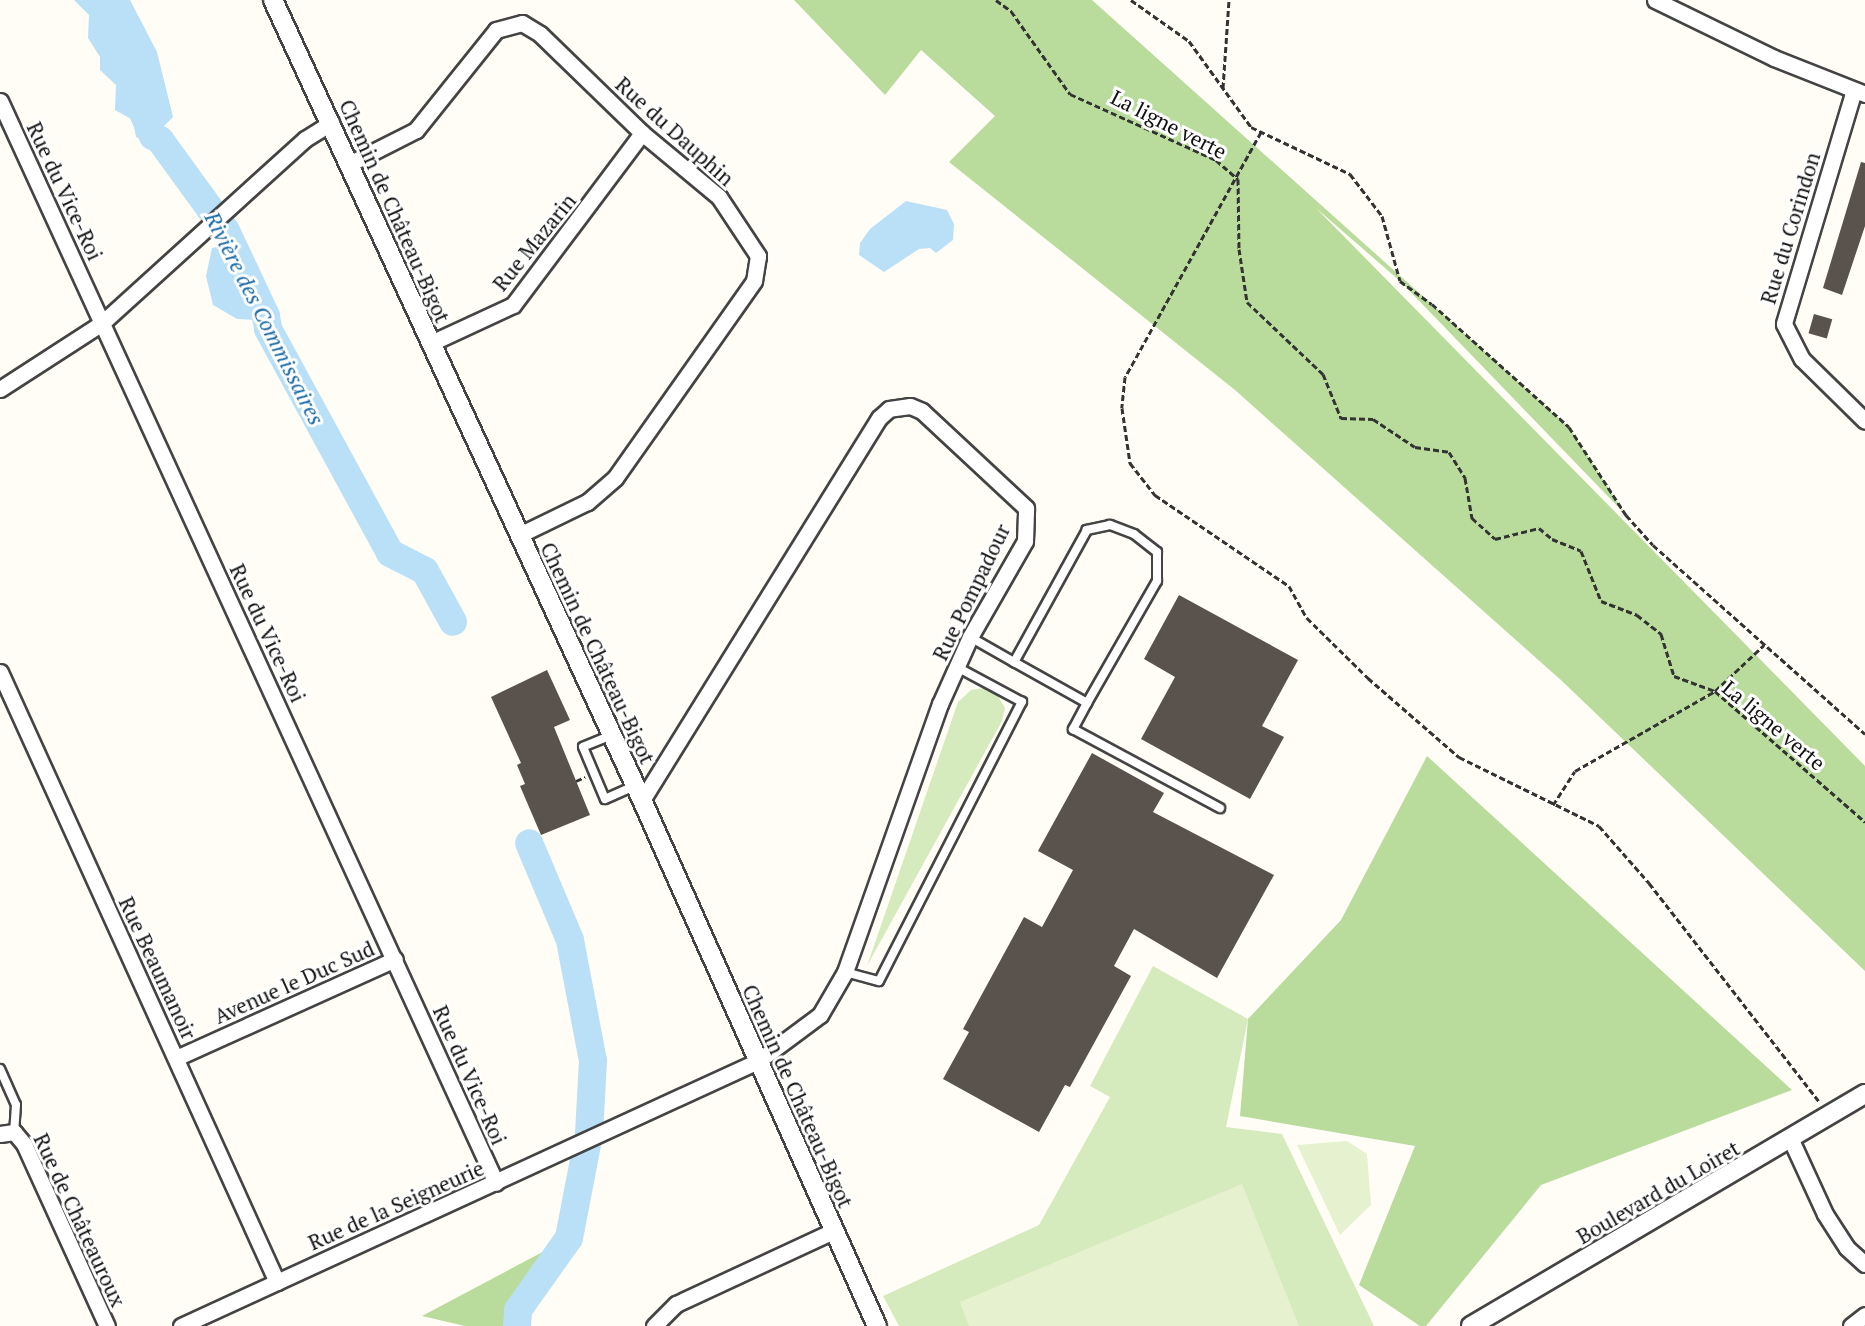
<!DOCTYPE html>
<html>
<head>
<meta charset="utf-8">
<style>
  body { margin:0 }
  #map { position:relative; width:1865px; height:1326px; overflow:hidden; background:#fffdf5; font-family:"PT Serif",serif }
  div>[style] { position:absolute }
  .green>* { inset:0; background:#d5ebbd }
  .forest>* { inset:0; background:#b9dc9c }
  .pitch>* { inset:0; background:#e6f2cf }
  .water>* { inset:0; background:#b9e0f7 }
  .river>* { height:28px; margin:-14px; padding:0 14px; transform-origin:14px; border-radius:14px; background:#b9e0f7 }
  .building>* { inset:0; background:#5a524d; transform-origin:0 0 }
  .path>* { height:3px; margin-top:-1.5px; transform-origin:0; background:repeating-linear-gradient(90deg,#333 0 6px,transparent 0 9px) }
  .roads { filter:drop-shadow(2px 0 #444) drop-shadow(-2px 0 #444) drop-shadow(0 2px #444) drop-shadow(0 -2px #444) }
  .service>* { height:8px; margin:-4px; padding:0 4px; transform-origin:4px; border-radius:4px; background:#fff }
  .minor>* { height:15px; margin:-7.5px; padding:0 7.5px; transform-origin:7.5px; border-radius:7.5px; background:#fff }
  .tertiary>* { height:18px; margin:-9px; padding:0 9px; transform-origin:9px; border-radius:9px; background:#fff }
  span { translate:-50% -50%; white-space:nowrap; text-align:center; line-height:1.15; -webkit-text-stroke:6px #fff; paint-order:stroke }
  .street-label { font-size:21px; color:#111 }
  .water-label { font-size:22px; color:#1768a6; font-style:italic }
</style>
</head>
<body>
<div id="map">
  <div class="green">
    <div style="clip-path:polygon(971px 690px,984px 688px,996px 693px,1005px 708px,1002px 721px,867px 966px,958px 702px)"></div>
    <div style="clip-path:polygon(1153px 966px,1248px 1019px,1226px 1127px,1282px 1134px,1374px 1326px,899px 1326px,883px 1296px,1039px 1225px,1110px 1097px,1090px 1086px)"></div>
  </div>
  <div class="forest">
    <div style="clip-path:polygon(794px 0,1092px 0,1569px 427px,1626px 515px,1400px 281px,1316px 208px,1865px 766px,1865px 971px,1562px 681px,1235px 390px,949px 162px,995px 116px,921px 50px,885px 95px)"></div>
    <div style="clip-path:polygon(1427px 756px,1792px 1090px,1541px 1185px,1426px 1326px,1420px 1326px,1359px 1285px,1415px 1146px,1240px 1116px,1248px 1019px,1341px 920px)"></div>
    <div style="clip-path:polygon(569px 1238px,518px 1310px,527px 1326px,465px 1326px,422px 1316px)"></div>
  </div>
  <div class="pitch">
    <div style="clip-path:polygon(1347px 1141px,1367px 1154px,1371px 1205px,1340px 1235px,1297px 1145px)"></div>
    <div style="clip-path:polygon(1242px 1184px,1299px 1326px,969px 1326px,960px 1302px)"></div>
  </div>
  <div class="water">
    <div style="clip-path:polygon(74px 0,130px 0,157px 52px,173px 117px,154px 136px,144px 140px,136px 137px,133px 120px,115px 110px,116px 85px,100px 70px,100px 57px,88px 38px,89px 15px)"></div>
    <div style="clip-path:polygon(906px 201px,947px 210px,954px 224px,953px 240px,936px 253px,930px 248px,919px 249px,884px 272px,859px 255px,860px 243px,870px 229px)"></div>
    <div style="clip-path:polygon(242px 241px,253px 256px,266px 293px,258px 320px,237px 319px,213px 305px,206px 276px,212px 248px)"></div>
  </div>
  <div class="river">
    <div style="left:138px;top:101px;width:38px;rotate:67deg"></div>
    <div style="left:153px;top:136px;width:8px;rotate:30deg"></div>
    <div style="left:160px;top:140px;width:112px;rotate:54deg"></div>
    <div style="left:226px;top:231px;width:94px;rotate:64.8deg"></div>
    <div style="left:266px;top:316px;width:13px;rotate:81deg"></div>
    <div style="left:268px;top:329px;width:255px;rotate:61.4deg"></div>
    <div style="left:390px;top:553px;width:39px;rotate:27deg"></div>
    <div style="left:425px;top:571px;width:58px;rotate:61.2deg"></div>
    <div style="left:517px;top:1326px;width:16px;rotate:-86deg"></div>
    <div style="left:518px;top:1310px;width:88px;rotate:-54.7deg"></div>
    <div style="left:569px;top:1238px;width:106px;rotate:-79.1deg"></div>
    <div style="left:589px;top:1134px;width:73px;rotate:-86.9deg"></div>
    <div style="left:593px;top:1061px;width:123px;rotate:-100.8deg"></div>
    <div style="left:570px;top:940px;width:105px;rotate:-112.9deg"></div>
  </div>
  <div class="building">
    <div style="clip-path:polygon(1861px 162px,1865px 163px,1865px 226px,1842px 295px,1823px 288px)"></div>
    <div style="left:1814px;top:314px;width:19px;height:20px;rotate:16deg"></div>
    <div style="clip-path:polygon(1179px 595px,1298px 660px,1262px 726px,1284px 737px,1250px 799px,1141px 739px,1175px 677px,1144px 659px)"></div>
    <div style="clip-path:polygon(547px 670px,570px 720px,554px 727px,590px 815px,541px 835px,520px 786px,525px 784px,517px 765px,521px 763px,491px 697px)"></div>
    <div style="clip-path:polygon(1092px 753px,1164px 793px,1153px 812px,1274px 875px,1217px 978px,1134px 929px,1114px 966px,1131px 976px,1070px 1087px,1065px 1085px,1039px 1132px,943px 1079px,969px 1032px,963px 1029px,1024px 917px,1042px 927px,1073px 870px,1038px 851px)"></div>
  </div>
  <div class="path">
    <div style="left:996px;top:0;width:19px;rotate:36deg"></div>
    <div style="left:1011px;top:11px;width:102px;rotate:54.6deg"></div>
    <div style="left:1070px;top:94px;width:160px;rotate:24.3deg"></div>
    <div style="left:1216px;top:160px;width:29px;rotate:41deg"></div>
    <div style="left:1238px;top:179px;width:70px;rotate:89.2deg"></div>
    <div style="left:1239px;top:249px;width:54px;rotate:81.4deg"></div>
    <div style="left:1247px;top:302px;width:105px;rotate:43.5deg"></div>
    <div style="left:1323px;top:374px;width:48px;rotate:67.8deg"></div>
    <div style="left:1341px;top:418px;width:32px;rotate:2deg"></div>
    <div style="left:1373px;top:419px;width:50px;rotate:33.7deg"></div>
    <div style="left:1415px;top:447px;width:34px;rotate:8deg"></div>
    <div style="left:1449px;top:452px;width:31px;rotate:58deg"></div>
    <div style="left:1465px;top:478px;width:41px;rotate:80.1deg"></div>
    <div style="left:1472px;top:518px;width:31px;rotate:42deg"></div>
    <div style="left:1495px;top:539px;width:45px;rotate:-14deg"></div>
    <div style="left:1539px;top:528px;width:17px;rotate:40deg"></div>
    <div style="left:1552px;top:539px;width:31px;rotate:22deg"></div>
    <div style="left:1581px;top:551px;width:54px;rotate:68.2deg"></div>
    <div style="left:1601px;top:601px;width:39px;rotate:21deg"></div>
    <div style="left:1637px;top:615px;width:31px;rotate:38deg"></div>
    <div style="left:1661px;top:634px;width:44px;rotate:72.8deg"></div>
    <div style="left:1674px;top:676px;width:44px;rotate:20.1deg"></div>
    <div style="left:1715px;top:691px;width:199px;rotate:41.1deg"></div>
    <div style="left:1131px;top:0;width:71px;rotate:35.3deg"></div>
    <div style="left:1189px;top:41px;width:106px;rotate:54.2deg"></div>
    <div style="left:1251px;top:127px;width:110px;rotate:25.4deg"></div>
    <div style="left:1350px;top:174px;width:53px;rotate:52.7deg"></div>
    <div style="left:1382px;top:216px;width:67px;rotate:74.5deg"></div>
    <div style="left:1400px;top:281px;width:39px;rotate:36deg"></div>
    <div style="left:1432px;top:304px;width:184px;rotate:41.9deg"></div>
    <div style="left:1569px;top:427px;width:105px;rotate:57.1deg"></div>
    <div style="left:1626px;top:515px;width:40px;rotate:48deg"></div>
    <div style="left:1653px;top:545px;width:284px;rotate:41.7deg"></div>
    <div style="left:1223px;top:88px;width:88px;rotate:-86.1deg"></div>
    <div style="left:1261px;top:132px;width:280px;rotate:119deg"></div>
    <div style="left:1125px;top:377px;width:31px;rotate:96deg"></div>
    <div style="left:1122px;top:408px;width:56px;rotate:81.7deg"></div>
    <div style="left:1130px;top:463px;width:41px;rotate:52deg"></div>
    <div style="left:1155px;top:495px;width:162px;rotate:34.2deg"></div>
    <div style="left:1289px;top:586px;width:37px;rotate:61deg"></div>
    <div style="left:1307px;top:618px;width:86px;rotate:44.5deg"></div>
    <div style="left:1368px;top:678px;width:121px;rotate:41deg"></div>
    <div style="left:1459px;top:757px;width:156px;rotate:26.2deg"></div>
    <div style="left:1599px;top:826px;width:76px;rotate:48.7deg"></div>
    <div style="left:1649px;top:883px;width:276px;rotate:52.1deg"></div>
    <div style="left:576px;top:781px;width:10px;rotate:-24deg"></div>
    <div style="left:1553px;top:805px;width:40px;rotate:-57.1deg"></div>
    <div style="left:1575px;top:771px;width:161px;rotate:-29.7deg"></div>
    <div style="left:1715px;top:691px;width:67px;rotate:-43.2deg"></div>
  </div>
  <div class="roads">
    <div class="service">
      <div style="left:970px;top:637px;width:51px;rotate:29.6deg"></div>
      <div style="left:1014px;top:662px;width:84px;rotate:29.3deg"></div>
      <div style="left:1087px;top:703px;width:141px;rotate:-60.2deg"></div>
      <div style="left:1157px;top:581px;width:29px;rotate:-90deg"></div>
      <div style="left:1157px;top:552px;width:29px;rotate:-142deg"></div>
      <div style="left:1134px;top:534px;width:26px;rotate:-159deg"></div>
      <div style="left:1110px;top:525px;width:24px;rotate:168deg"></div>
      <div style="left:1087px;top:530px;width:151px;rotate:118.9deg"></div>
      <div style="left:1087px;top:703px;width:30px;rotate:118deg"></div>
      <div style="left:1073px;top:729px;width:167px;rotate:28.3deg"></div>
      <div style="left:612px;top:735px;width:31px;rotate:158deg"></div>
      <div style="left:583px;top:747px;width:56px;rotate:67.1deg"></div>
      <div style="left:605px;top:799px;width:32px;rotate:-24deg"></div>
      <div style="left:845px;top:972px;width:35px;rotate:15deg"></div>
      <div style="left:879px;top:981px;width:314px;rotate:-62.9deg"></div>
      <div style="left:1022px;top:702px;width:74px;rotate:-151.7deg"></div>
      <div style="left:0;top:1069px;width:39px;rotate:66deg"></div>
      <div style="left:16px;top:1105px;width:27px;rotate:94deg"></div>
    </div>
    <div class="minor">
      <div style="left:1655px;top:0;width:132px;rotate:26deg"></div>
      <div style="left:1774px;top:58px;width:98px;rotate:21.6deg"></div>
      <div style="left:1854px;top:90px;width:244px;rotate:106.7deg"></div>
      <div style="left:1784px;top:324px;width:39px;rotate:63deg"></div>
      <div style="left:1802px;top:359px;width:88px;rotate:44.5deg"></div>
      <div style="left:0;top:101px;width:1190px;rotate:65.37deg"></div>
      <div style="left:349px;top:164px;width:75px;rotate:-26.9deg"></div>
      <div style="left:416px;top:130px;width:128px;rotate:-51.3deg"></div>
      <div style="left:496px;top:30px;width:27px;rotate:-15deg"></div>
      <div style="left:522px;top:23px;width:21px;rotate:31deg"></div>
      <div style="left:540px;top:34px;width:142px;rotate:44.1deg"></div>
      <div style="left:642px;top:133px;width:100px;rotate:39.7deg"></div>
      <div style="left:719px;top:197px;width:71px;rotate:56.5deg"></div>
      <div style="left:758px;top:256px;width:25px;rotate:99deg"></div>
      <div style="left:754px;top:281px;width:241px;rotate:125.2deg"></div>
      <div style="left:615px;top:478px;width:37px;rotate:139deg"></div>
      <div style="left:587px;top:502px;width:76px;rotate:154.1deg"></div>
      <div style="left:431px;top:343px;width:90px;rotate:-24.9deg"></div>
      <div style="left:513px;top:305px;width:215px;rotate:-53.1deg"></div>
      <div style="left:0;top:389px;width:121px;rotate:-32.9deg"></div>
      <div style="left:102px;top:323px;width:274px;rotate:-42.2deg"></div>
      <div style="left:305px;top:139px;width:31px;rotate:-32deg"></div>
      <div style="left:0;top:672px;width:670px;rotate:65.58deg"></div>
      <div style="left:176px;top:1058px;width:240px;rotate:-24.3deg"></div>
      <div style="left:0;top:1134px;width:14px;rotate:-8deg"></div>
      <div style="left:14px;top:1132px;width:16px;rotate:50deg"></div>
      <div style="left:24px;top:1144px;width:200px;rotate:65.5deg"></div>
      <div style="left:1791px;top:1140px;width:81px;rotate:65.3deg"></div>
      <div style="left:1825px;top:1214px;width:40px;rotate:57.1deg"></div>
      <div style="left:1847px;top:1248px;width:24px;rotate:42deg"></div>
      <div style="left:181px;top:1326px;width:635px;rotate:-24.67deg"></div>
      <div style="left:758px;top:1061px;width:77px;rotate:-36.6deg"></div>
      <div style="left:820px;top:1015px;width:50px;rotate:-59.8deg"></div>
      <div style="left:845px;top:972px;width:284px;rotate:-70.5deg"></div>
      <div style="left:940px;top:704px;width:73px;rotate:-65.9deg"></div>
      <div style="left:970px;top:637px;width:111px;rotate:-60.2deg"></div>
      <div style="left:1025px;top:541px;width:33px;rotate:-88deg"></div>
      <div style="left:1026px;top:508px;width:142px;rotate:-137deg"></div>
      <div style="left:922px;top:411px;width:13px;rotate:-157deg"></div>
      <div style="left:910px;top:406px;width:21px;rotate:172deg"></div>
      <div style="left:889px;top:409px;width:13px;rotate:138deg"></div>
      <div style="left:879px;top:418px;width:450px;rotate:121.8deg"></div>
      <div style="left:654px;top:1326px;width:31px;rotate:-45deg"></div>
      <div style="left:676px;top:1304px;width:173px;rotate:-24.9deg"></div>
      <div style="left:1851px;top:1326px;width:18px;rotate:-38deg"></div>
    </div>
    <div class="tertiary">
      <div style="left:273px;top:0;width:881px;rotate:65.24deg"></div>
      <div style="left:642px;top:800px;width:576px;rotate:65.93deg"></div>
      <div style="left:1471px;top:1326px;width:457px;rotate:-30.5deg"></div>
    </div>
  </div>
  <div class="street-label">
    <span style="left:1169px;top:124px;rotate:27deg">La ligne verte</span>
    <span style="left:675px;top:131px;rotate:42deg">Rue du Dauphin</span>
    <span style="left:65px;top:191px;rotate:65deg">Rue du Vice-Roi</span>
    <span style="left:395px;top:211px;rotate:66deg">Chemin de Château-Bigot</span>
    <span style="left:1790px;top:228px;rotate:-73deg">Rue du Corindon</span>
    <span style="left:534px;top:242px;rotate:-51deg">Rue Mazarin</span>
    <span style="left:971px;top:592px;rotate:-64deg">Rue Pompadour</span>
    <span style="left:268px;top:633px;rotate:65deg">Rue du Vice-Roi</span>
    <span style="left:598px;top:653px;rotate:65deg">Chemin de Château-Bigot</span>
    <span style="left:1774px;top:725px;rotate:40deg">La ligne verte</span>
    <span style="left:158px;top:968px;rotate:65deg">Rue Beaumanoir</span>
    <span style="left:294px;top:982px;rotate:-24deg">Avenue le Duc Sud</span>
    <span style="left:470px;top:1075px;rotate:66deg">Rue du Vice-Roi</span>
    <span style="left:798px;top:1096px;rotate:66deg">Chemin de Château-Bigot</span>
    <span style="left:1658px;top:1192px;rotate:-30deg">Boulevard du Loiret</span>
    <span style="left:396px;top:1205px;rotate:-24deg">Rue de la Seigneurie</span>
    <span style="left:80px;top:1220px;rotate:65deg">Rue de Châteauroux</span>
  </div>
  <div class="water-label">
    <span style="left:265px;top:318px;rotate:63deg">Rivière des Commissaires</span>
  </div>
</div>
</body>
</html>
